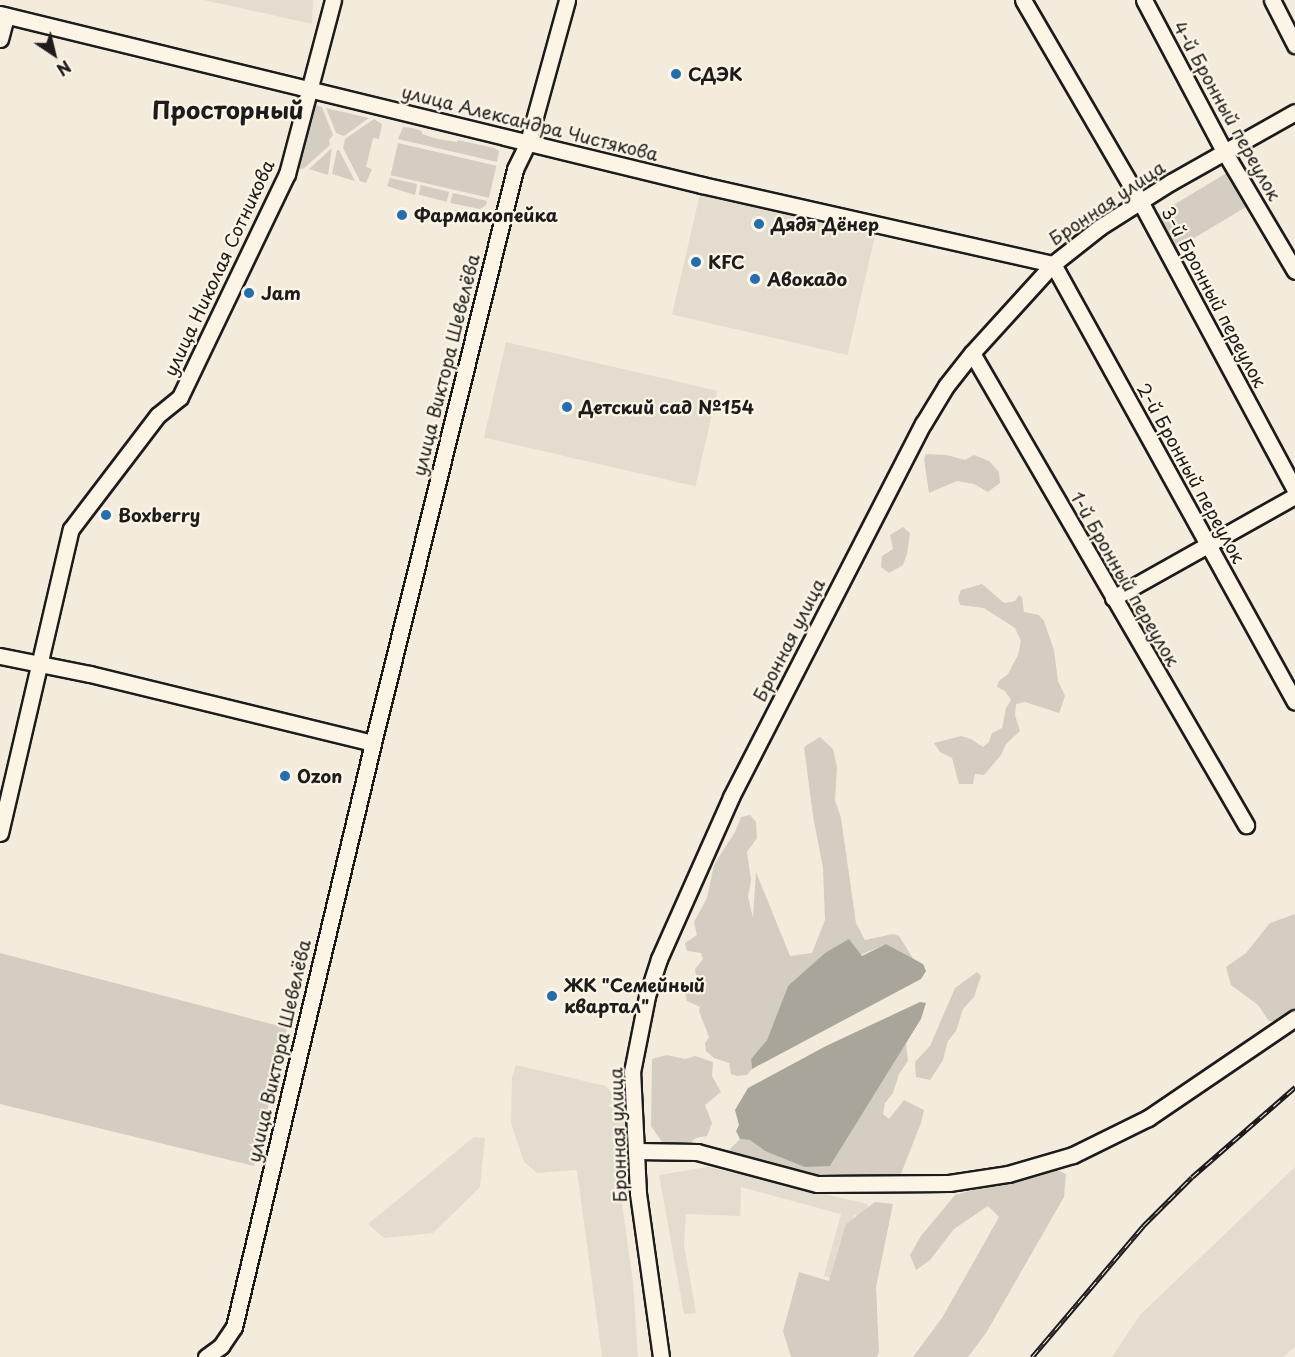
<!DOCTYPE html>
<html>
<head>
<meta charset="utf-8">
<style>
  body { margin:0 }
  #map { position:relative; width:1295px; height:1357px; overflow:hidden; background:#f3ecdd; font-family:"Playpen Sans",sans-serif }
  div>[style] { position:absolute }
  .built>* { inset:0; background:#e3ddcf; transform-origin:0 0 }
  .green>* { inset:0; background:#d3cec1; transform-origin:0 0 }
  .water>* { inset:0; background:#aaa59b }
  .roads { filter:drop-shadow(2px 0 #1c1c1c) drop-shadow(-2px 0 #1c1c1c) drop-shadow(0 2px #1c1c1c) drop-shadow(0 -2px #1c1c1c) }
  .minor>* { height:15px; margin:-7.5px; padding:0 7.5px; transform-origin:7.5px; border-radius:7.5px; background:#fcf5e5 }
  .rail>* { height:5px; margin-top:-2.5px; transform-origin:0; background:repeating-linear-gradient(90deg,#fcf5e5 0 9px,#1c1c1c 0 18px); box-sizing:border-box; border-block:2px solid #1c1c1c }
  .dots>* { width:16px; height:16px; translate:-50% -50%; box-sizing:border-box; border:3px solid #fcf5e5; border-radius:50% }
  span { translate:-50% -50%; white-space:nowrap; text-align:center; line-height:1.15; -webkit-text-stroke:4.5px #fcf5e5; paint-order:stroke }
  .poi-label { font-size:18px; color:#1c1c1c; font-weight:700 }
  .left { translate:0 -50%; text-align:left }
  .street-label { font-size:18px; color:#1c1c1c }
  .district-label { font-size:24px; color:#1c1c1c; font-weight:700 }
  .north { position:absolute; left:24px; top:24px; width:60px; height:60px; -webkit-text-stroke:4px #fcf5e5; paint-order:stroke; rotate:145deg; font-size:16px; font-weight:700; line-height:24px; text-align:center; color:#1c1c1c }
  .north::after { content:''; display:block; margin:auto; width:21px; height:27px; background:#1c1c1c; clip-path:polygon(50% 0,100% 100%,50% 72%,0 100%) }
</style>
</head>
<body>
<div id="map">
  <div class="built">
    <div style="clip-path:polygon(204px 0,313px 0,312px 24px)"></div>
    <div style="left:702px;top:185px;width:180px;height:133px;rotate:13deg"></div>
    <div style="left:506px;top:342px;width:217px;height:98px;rotate:13deg"></div>
    <div style="clip-path:polygon(516px 1065px,606px 1086px,610px 1091px,627px 1094px,629px 1152px,620px 1155px,619px 1182px,633px 1283px,638px 1357px,602px 1357px,577px 1170px,537px 1173px,524px 1162px,511px 1123px,512px 1078px)"></div>
    <div style="clip-path:polygon(474px 1137px,485px 1138px,480px 1187px,433px 1233px,384px 1238px,368px 1224px)"></div>
    <div style="clip-path:polygon(708px 1167px,868px 1204px,867px 1216px,854px 1215px,837px 1280px,824px 1276px,841px 1214px,741px 1187px,740px 1216px,686px 1214px,684px 1245px,696px 1313px,684px 1314px,659px 1175px)"></div>
    <div style="clip-path:polygon(1295px 1167px,1295px 1347px,1283px 1357px,1112px 1357px,1140px 1315px)"></div>
  </div>
  <div class="green">
    <div style="clip-path:polygon(312px 104px,322px 107px,333px 135px,329px 140px,330px 145px,303px 169px,290px 167px,301px 137px,306px 132px)"></div>
    <div style="clip-path:polygon(326px 108px,369px 118px,344px 136px,336px 133px)"></div>
    <div style="clip-path:polygon(374px 119px,382px 124px,379px 139px,373px 138px,366px 167px,372px 169px,366px 183px,360px 181px,343px 148px,345px 139px)"></div>
    <div style="clip-path:polygon(403px 127px,413px 128px,422px 131px,422px 134px,438px 139px,457px 142px,458px 140px,494px 148px,499px 151px,497px 162px,398px 139px)"></div>
    <div style="left:398px;top:143px;width:101px;height:33px;rotate:13deg"></div>
    <div style="clip-path:polygon(332px 148px,328px 175px,309px 169px)"></div>
    <div style="clip-path:polygon(337px 150px,339px 150px,355px 181px,332px 174px)"></div>
    <div style="left:1230px;top:171px;width:39px;height:89px;rotate:59deg"></div>
    <div style="clip-path:polygon(390px 178px,417px 184px,415px 195px,387px 186px)"></div>
    <div style="left:421px;top:185px;width:29px;height:10px;rotate:14deg"></div>
    <div style="clip-path:polygon(453px 193px,487px 201px,486px 205px,480px 209px,450px 203px)"></div>
    <div style="clip-path:polygon(926px 454px,947px 455px,965px 460px,974px 455px,989px 461px,999px 472px,1000px 483px,988px 492px,974px 484px,957px 481px,929px 493px,924px 459px)"></div>
    <div style="clip-path:polygon(903px 527px,910px 533px,907px 554px,903px 565px,889px 573px,881px 567px,882px 556px,893px 549px,890px 535px)"></div>
    <div style="clip-path:polygon(982px 584px,1004px 603px,1015px 601px,1019px 595px,1022px 597px,1024px 612px,1039px 615px,1044px 621px,1054px 650px,1058px 681px,1065px 696px,1059px 713px,1025px 702px,1016px 704px,1015px 715px,1020px 731px,1006px 744px,1001px 755px,984px 775px,975px 774px,973px 784px,959px 784px,952px 758px,940px 752px,934px 743px,961px 736px,971px 739px,983px 747px,989px 742px,992px 733px,1002px 728px,1006px 708px,1011px 700px,1005px 691px,997px 687px,999px 681px,1008px 674px,1018px 655px,1021px 641px,1015px 628px,984px 608px,960px 605px,958px 598px,961px 590px)"></div>
    <div style="clip-path:polygon(820px 737px,833px 749px,837px 767px,835px 800px,841px 818px,856px 923px,865px 940px,893px 934px,899px 936px,914px 960px,886px 944px,788px 986px,767px 1040px,751px 1059px,752px 1069px,747px 1075px,737px 1076px,731px 1074px,729px 1063px,714px 1058px,706px 1051px,705px 1043px,709px 1037px,699px 1011px,700px 1007px,687px 1001px,685px 992px,691px 986px,703px 990px,704px 978px,696px 976px,695px 969px,703px 959px,701px 953px,687px 951px,685px 943px,697px 935px,694px 922px,707px 898px,714px 865px,735px 832px,741px 817px,750px 815px,756px 822px,757px 838px,747px 852px,751px 880px,748px 897px,753px 918px,756px 872px,790px 956px,812px 953px,825px 920px,823px 868px,813px 816px,804px 747px)"></div>
    <div style="clip-path:polygon(1295px 914px,1295px 1013px,1288px 1021px,1269px 1021px,1258px 1005px,1231px 985px,1226px 967px,1246px 953px,1270px 923px)"></div>
    <div style="clip-path:polygon(0 953px,287px 1028px,254px 1166px,0 1104px)"></div>
    <div style="clip-path:polygon(977px 972px,981px 976px,974px 997px,963px 1009px,956px 1031px,948px 1041px,943px 1060px,930px 1080px,916px 1077px,915px 1062px,930px 1046px,955px 988px)"></div>
    <div style="clip-path:polygon(906px 1043px,908px 1061px,899px 1074px,893px 1093px,885px 1103px,883px 1114px,889px 1119px,904px 1100px,924px 1110px,921px 1123px,899px 1179px,824px 1178px,733px 1160px,728px 1151px,740px 1139px,750px 1140px,765px 1151px,830px 1166px)"></div>
    <div style="clip-path:polygon(667px 1055px,685px 1059px,695px 1056px,713px 1062px,712px 1076px,721px 1092px,705px 1105px,712px 1123px,707px 1136px,696px 1138px,688px 1145px,674px 1149px,662px 1142px,651px 1126px,652px 1059px)"></div>
    <div style="clip-path:polygon(1046px 1165px,1066px 1174px,1064px 1197px,986px 1333px,968px 1357px,913px 1357px,942px 1318px,999px 1217px,988px 1206px,954px 1229px,930px 1260px,916px 1270px,910px 1255px,921px 1236px,955px 1195px,1026px 1176px)"></div>
    <div style="clip-path:polygon(875px 1202px,893px 1204px,876px 1287px,879px 1351px,877px 1357px,791px 1357px,783px 1331px,799px 1272px,829px 1281px,846px 1224px)"></div>
  </div>
  <div class="water">
    <div style="clip-path:polygon(849px 939px,862px 956px,886px 944px,923px 964px,926px 971px,921px 979px,752px 1069px,751px 1059px,767px 1040px,788px 986px,825px 953px)"></div>
    <div style="clip-path:polygon(920px 1002px,926px 1003px,921px 1019px,830px 1166px,805px 1167px,765px 1151px,750px 1140px,740px 1139px,736px 1131px,739px 1125px,735px 1110px,748px 1088px,826px 1046px)"></div>
  </div>
  <div class="roads">
    <div class="minor">
      <div style="left:1023px;top:0;width:233px;rotate:59.8deg"></div>
      <div style="left:1140px;top:201px;width:328px;rotate:61.8deg"></div>
      <div style="left:1144px;top:0;width:171px;rotate:62.1deg"></div>
      <div style="left:1224px;top:151px;width:139px;rotate:59.4deg"></div>
      <div style="left:1272px;top:0;width:51px;rotate:62.9deg"></div>
      <div style="left:0;top:14px;width:723px;rotate:13.69deg"></div>
      <div style="left:702px;top:185px;width:360px;rotate:12.7deg"></div>
      <div style="left:0;top:39px;width:24px;rotate:-75deg"></div>
      <div style="left:1053px;top:264px;width:500px;rotate:61.08deg"></div>
      <div style="left:972px;top:353px;width:546px;rotate:59.86deg"></div>
      <div style="left:1113px;top:598px;width:209px;rotate:-29.3deg"></div>
      <div style="left:0;top:656px;width:92px;rotate:11.3deg"></div>
      <div style="left:90px;top:674px;width:291px;rotate:13.7deg"></div>
      <div style="left:373px;top:743px;width:591px;rotate:-76.1deg"></div>
      <div style="left:515px;top:169px;width:30px;rotate:-64deg"></div>
      <div style="left:528px;top:142px;width:147px;rotate:-74.6deg"></div>
      <div style="left:0;top:833px;width:312px;rotate:-76.9deg"></div>
      <div style="left:71px;top:529px;width:143px;rotate:-52.7deg"></div>
      <div style="left:158px;top:415px;width:28px;rotate:-39deg"></div>
      <div style="left:180px;top:397px;width:247px;rotate:-64.4deg"></div>
      <div style="left:287px;top:174px;width:180px;rotate:-75.2deg"></div>
      <div style="left:637px;top:1151px;width:60px;rotate:1deg"></div>
      <div style="left:697px;top:1152px;width:124px;rotate:14.9deg"></div>
      <div style="left:817px;top:1184px;width:132px;rotate:-0.4deg"></div>
      <div style="left:949px;top:1183px;width:60px;rotate:-8.7deg"></div>
      <div style="left:1008px;top:1174px;width:68px;rotate:-16.3deg"></div>
      <div style="left:1073px;top:1155px;width:84px;rotate:-26.3deg"></div>
      <div style="left:1148px;top:1118px;width:178px;rotate:-34.2deg"></div>
      <div style="left:206px;top:1357px;width:19px;rotate:-36deg"></div>
      <div style="left:221px;top:1346px;width:23px;rotate:-56deg"></div>
      <div style="left:234px;top:1327px;width:600px;rotate:-76.61deg"></div>
      <div style="left:661px;top:1357px;width:166px;rotate:-98deg"></div>
      <div style="left:638px;top:1193px;width:121px;rotate:-92.8deg"></div>
      <div style="left:632px;top:1072px;width:77px;rotate:-78.8deg"></div>
      <div style="left:647px;top:996px;width:39px;rotate:-72deg"></div>
      <div style="left:659px;top:959px;width:177px;rotate:-66deg"></div>
      <div style="left:731px;top:797px;width:420px;rotate:-62.8deg"></div>
      <div style="left:923px;top:424px;width:44px;rotate:-58.8deg"></div>
      <div style="left:946px;top:386px;width:42px;rotate:-51.8deg"></div>
      <div style="left:972px;top:353px;width:120px;rotate:-47.7deg"></div>
      <div style="left:1053px;top:264px;width:60px;rotate:-38.2deg"></div>
      <div style="left:1100px;top:227px;width:84px;rotate:-32.4deg"></div>
      <div style="left:1171px;top:182px;width:142px;rotate:-29.4deg"></div>
    </div>
  </div>
  <div class="rail">
    <div style="left:1032px;top:1357px;width:172px;rotate:-49.7deg"></div>
    <div style="left:1143px;top:1226px;width:69px;rotate:-45deg"></div>
    <div style="left:1192px;top:1177px;width:137px;rotate:-41.1deg"></div>
  </div>
  <div class="dots">
    <div style="left:676px;top:74px;background:#1f6fb2"></div>
    <div style="left:402px;top:215px;background:#1f6fb2"></div>
    <div style="left:759px;top:224px;background:#1f6fb2"></div>
    <div style="left:696px;top:262px;background:#1f6fb2"></div>
    <div style="left:755px;top:279px;background:#1f6fb2"></div>
    <div style="left:249px;top:293px;background:#1f6fb2"></div>
    <div style="left:567px;top:407px;background:#1f6fb2"></div>
    <div style="left:106px;top:515px;background:#1f6fb2"></div>
    <div style="left:285px;top:776px;background:#1f6fb2"></div>
    <div style="left:552px;top:996px;background:#1f6fb2"></div>
  </div>
  <div class="poi-label">
    <span class="left" style="left:688px;top:74px">СДЭК</span>
    <span class="left" style="left:414px;top:215px">Фармакопейка</span>
    <span class="left" style="left:771px;top:224px">Дядя Дёнер</span>
    <span class="left" style="left:708px;top:262px">KFC</span>
    <span class="left" style="left:767px;top:279px">Авокадо</span>
    <span class="left" style="left:261px;top:293px">Jam</span>
    <span class="left" style="left:579px;top:407px">Детский сад №154</span>
    <span class="left" style="left:118px;top:515px">Boxberry</span>
    <span class="left" style="left:297px;top:776px">Ozon</span>
    <span class="left" style="left:564px;top:996px">ЖК "Семейный<br>квартал"</span>
  </div>
  <div class="street-label">
    <span style="left:1227px;top:111px;rotate:61deg">4-й Бронный переулок</span>
    <span style="left:530px;top:123px;rotate:14deg">улица Александра Чистякова</span>
    <span style="left:1107px;top:203px;rotate:-34deg">Бронная улица</span>
    <span style="left:219px;top:268px;rotate:-65deg">улица Николая Сотникова</span>
    <span style="left:1214px;top:297px;rotate:62deg">3-й Бронный переулок</span>
    <span style="left:446px;top:365px;rotate:-76deg">улица Виктора Шевелёва</span>
    <span style="left:1191px;top:473px;rotate:61deg">2-й Бронный переулок</span>
    <span style="left:1125px;top:579px;rotate:60deg">1-й Бронный переулок</span>
    <span style="left:789px;top:640px;rotate:-63deg">Бронная улица</span>
    <span style="left:279px;top:1051px;rotate:-77deg">улица Виктора Шевелёва</span>
    <span style="left:618px;top:1135px;rotate:-92deg">Бронная улица</span>
  </div>
  <div class="district-label">
    <span style="left:228px;top:110px">Просторный</span>
  </div>
  <div class="north">N</div>
</div>
</body>
</html>
